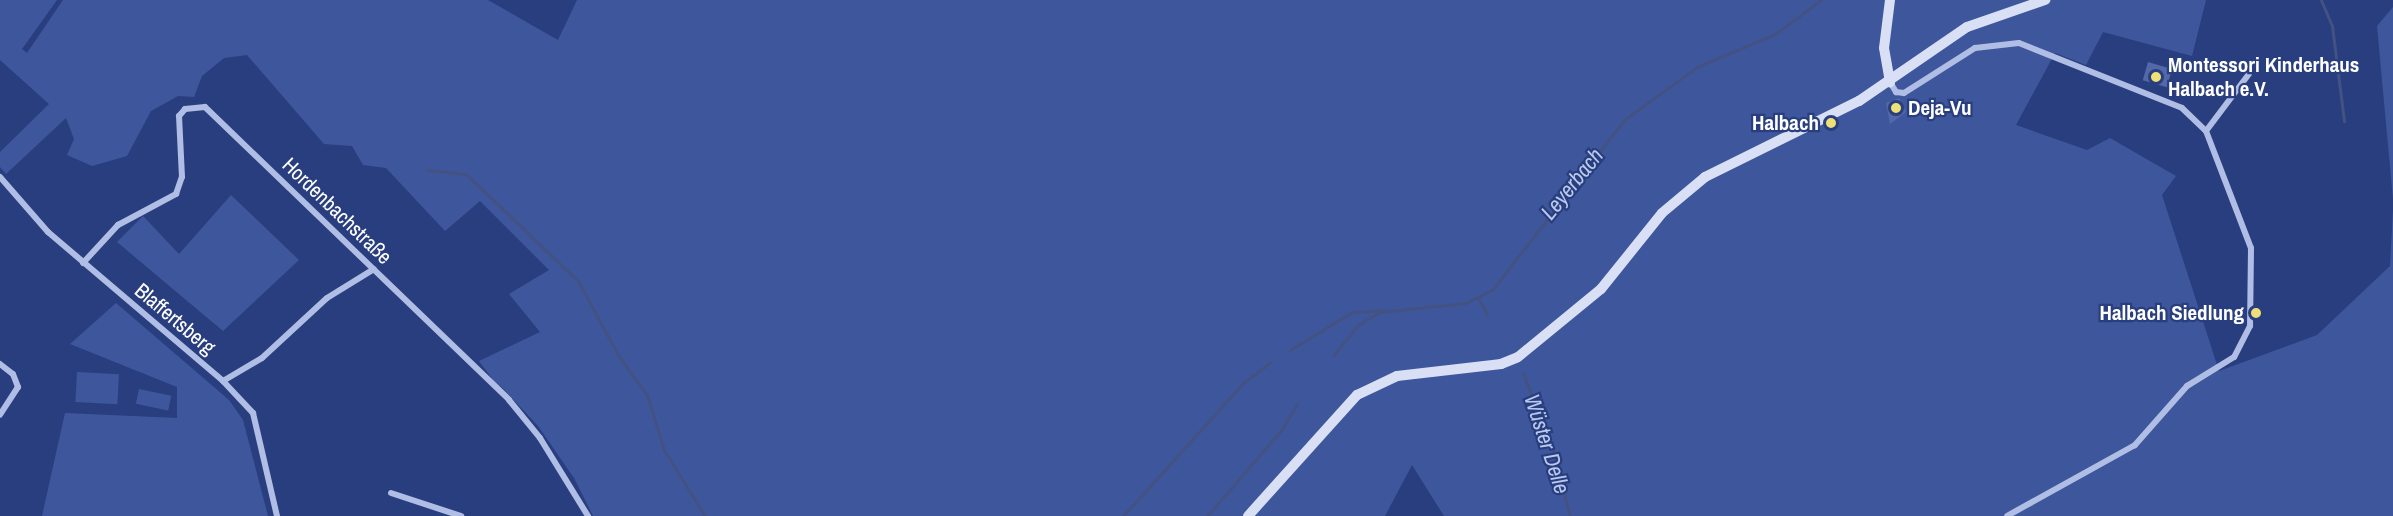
<!DOCTYPE html>
<html>
<head>
<meta charset="utf-8">
<style>
  body { margin:0 }
  #map { position:relative; width:2393px; height:516px; overflow:hidden; background:#293e7f; font-family:"Archivo Narrow",sans-serif }
  div>[style] { position:absolute }
  .green>* { inset:0; background:#3e579c; transform-origin:0 0 }
  .stream>* { height:3px; margin:-1.5px; padding:0 1.5px; transform-origin:1.5px; border-radius:1.5px; background:#435282 }
  .building>* { inset:0; background:#5268a8; transform-origin:0 0 }
  .street>* { height:6px; margin:-3px; padding:0 3px; transform-origin:3px; border-radius:3px; background:#b0bee5 }
  .secondary>* { height:10px; margin:-5px; padding:0 5px; transform-origin:5px; border-radius:5px; background:#d9e0f5 }
  .dots>* { width:16px; height:16px; translate:-50% -50%; box-sizing:border-box; border:3px solid #293e7f; border-radius:50% }
  span { translate:-50% -50%; white-space:nowrap; text-align:center; line-height:1.15; -webkit-text-stroke:4.5px #293e7f; paint-order:stroke }
  .poi-label { font-size:21px; color:#fff; font-weight:700 }
  .left { translate:0 -50%; text-align:left }
  .right { translate:-100% -50%; text-align:right }
  .street-label { font-size:21px; color:#fff }
  .water-label { font-size:22px; color:#bbc9ed; font-style:italic }
</style>
</head>
<body>
<div id="map">
  <div class="green">
    <div style="clip-path:polygon(0 0,57px 0,22px 49px,27px 53px,63px 0,488px 0,558px 40px,577px 0,2206px 0,2192px 56px,2103px 32px,2086px 65px,2055px 53px,2016px 125px,2087px 150px,2110px 138px,2176px 176px,2162px 195px,2219px 371px,2317px 335px,2390px 266px,2393px 209px,2393px 516px,1444px 516px,1412px 465px,1385px 516px,593px 516px,574px 478px,538px 426px,497px 382px,566px 478px,479px 361px,540px 332px,509px 294px,549px 270px,480px 201px,445px 231px,386px 168px,363px 165px,352px 146px,324px 144px,247px 55px,224px 58px,202px 76px,194px 97px,178px 96px,151px 111px,127px 156px,92px 166px,67px 155px,74px 139px,66px 118px,6px 174px,0 167px,0 152px,49px 104px,0 60px)"></div>
    <div style="clip-path:polygon(2393px 7px,2393px 199px,2377px 26px)"></div>
    <div style="clip-path:polygon(231px 195px,299px 260px,223px 331px,117px 242px,143px 216px,179px 254px)"></div>
    <div style="clip-path:polygon(116px 303px,229px 400px,243px 420px,268px 516px,42px 516px,65px 413px,177px 418px,177px 387px,70px 344px)"></div>
    <div style="left:77px;top:372px;width:42px;height:30px;rotate:3deg"></div>
    <div style="left:139px;top:389px;width:33px;height:15px;rotate:12deg"></div>
  </div>
  <div class="stream">
    <div style="left:2321px;top:0;width:28px;rotate:67deg"></div>
    <div style="left:2332px;top:26px;width:96px;rotate:82.8deg"></div>
    <div style="left:427px;top:170px;width:39px;rotate:6deg"></div>
    <div style="left:466px;top:174px;width:155px;rotate:43.7deg"></div>
    <div style="left:578px;top:281px;width:84px;rotate:61.6deg"></div>
    <div style="left:618px;top:355px;width:49px;rotate:54.1deg"></div>
    <div style="left:647px;top:395px;width:58px;rotate:72.8deg"></div>
    <div style="left:664px;top:450px;width:78px;rotate:58.2deg"></div>
    <div style="left:1479px;top:299px;width:18px;rotate:63deg"></div>
    <div style="left:1290px;top:350px;width:73px;rotate:-31.5deg"></div>
    <div style="left:1352px;top:312px;width:33px;rotate:-3deg"></div>
    <div style="left:1333px;top:356px;width:40px;rotate:-51deg"></div>
    <div style="left:1358px;top:325px;width:26px;rotate:-31deg"></div>
    <div style="left:1380px;top:312px;width:86px;rotate:-6deg"></div>
    <div style="left:1466px;top:303px;width:30px;rotate:-27deg"></div>
    <div style="left:1493px;top:289px;width:214px;rotate:-52.2deg"></div>
    <div style="left:1624px;top:120px;width:90px;rotate:-36deg"></div>
    <div style="left:1697px;top:67px;width:85px;rotate:-22.9deg"></div>
    <div style="left:1775px;top:34px;width:57px;rotate:-36.5deg"></div>
    <div style="left:1523px;top:373px;width:83px;rotate:68.7deg"></div>
    <div style="left:1553px;top:450px;width:68px;rotate:75.6deg"></div>
    <div style="left:1123px;top:516px;width:179px;rotate:-47.9deg"></div>
    <div style="left:1243px;top:383px;width:34px;rotate:-37deg"></div>
    <div style="left:1207px;top:516px;width:115px;rotate:-49.2deg"></div>
    <div style="left:1282px;top:429px;width:29px;rotate:-59deg"></div>
  </div>
  <div class="building">
    <div style="left:2148px;top:62px;width:25px;height:19px;rotate:16deg"></div>
    <div style="clip-path:polygon(1899px 98px,1906px 112px,1890px 124px,1886px 103px)"></div>
  </div>
  <div class="street">
    <div style="left:1890px;top:82px;width:12px;rotate:59deg"></div>
    <div style="left:1896px;top:92px;width:8px;rotate:7deg"></div>
    <div style="left:1904px;top:93px;width:84px;rotate:-32.4deg"></div>
    <div style="left:1975px;top:48px;width:44px;rotate:-6.5deg"></div>
    <div style="left:2019px;top:43px;width:175px;rotate:21.7deg"></div>
    <div style="left:2182px;top:108px;width:33px;rotate:44deg"></div>
    <div style="left:2206px;top:131px;width:125px;rotate:69deg"></div>
    <div style="left:2251px;top:248px;width:78px;rotate:90.7deg"></div>
    <div style="left:2250px;top:326px;width:35px;rotate:117deg"></div>
    <div style="left:2234px;top:357px;width:55px;rotate:148.3deg"></div>
    <div style="left:2187px;top:386px;width:79px;rotate:131.4deg"></div>
    <div style="left:2135px;top:445px;width:146px;rotate:151deg"></div>
    <div style="left:2206px;top:131px;width:71px;rotate:-53deg"></div>
    <div style="left:0;top:177px;width:73px;rotate:48.9deg"></div>
    <div style="left:48px;top:232px;width:230px;rotate:40.4deg"></div>
    <div style="left:223px;top:381px;width:44px;rotate:46.8deg"></div>
    <div style="left:253px;top:413px;width:106px;rotate:76.9deg"></div>
    <div style="left:83px;top:263px;width:52px;rotate:-47.4deg"></div>
    <div style="left:118px;top:225px;width:66px;rotate:-28.1deg"></div>
    <div style="left:176px;top:194px;width:18px;rotate:-71deg"></div>
    <div style="left:182px;top:177px;width:61px;rotate:-92.8deg"></div>
    <div style="left:179px;top:116px;width:9px;rotate:-49deg"></div>
    <div style="left:185px;top:109px;width:20px;rotate:-6deg"></div>
    <div style="left:205px;top:107px;width:422px;rotate:43.9deg"></div>
    <div style="left:509px;top:400px;width:49px;rotate:50.8deg"></div>
    <div style="left:540px;top:438px;width:92px;rotate:58.4deg"></div>
    <div style="left:0;top:364px;width:16px;rotate:38deg"></div>
    <div style="left:13px;top:374px;width:14px;rotate:69deg"></div>
    <div style="left:18px;top:387px;width:33px;rotate:123deg"></div>
    <div style="left:223px;top:381px;width:45px;rotate:-30.5deg"></div>
    <div style="left:262px;top:358px;width:88px;rotate:-42.7deg"></div>
    <div style="left:327px;top:298px;width:55px;rotate:-31.7deg"></div>
    <div style="left:391px;top:493px;width:74px;rotate:18.2deg"></div>
  </div>
  <div class="secondary">
    <div style="left:1890px;top:0;width:48px;rotate:97.1deg"></div>
    <div style="left:1884px;top:48px;width:35px;rotate:80deg"></div>
    <div style="left:1248px;top:516px;width:163px;rotate:-48deg"></div>
    <div style="left:1357px;top:395px;width:44px;rotate:-25.4deg"></div>
    <div style="left:1397px;top:376px;width:105px;rotate:-6.6deg"></div>
    <div style="left:1501px;top:364px;width:18px;rotate:-22deg"></div>
    <div style="left:1518px;top:357px;width:107px;rotate:-39.3deg"></div>
    <div style="left:1601px;top:289px;width:97px;rotate:-51.2deg"></div>
    <div style="left:1662px;top:213px;width:56px;rotate:-39.9deg"></div>
    <div style="left:1705px;top:177px;width:172px;rotate:-26.3deg"></div>
    <div style="left:1859px;top:101px;width:131px;rotate:-34.4deg"></div>
    <div style="left:1967px;top:27px;width:83px;rotate:-19.1deg"></div>
  </div>
  <div class="dots">
    <div style="left:2156px;top:77px;background:#ece077"></div>
    <div style="left:1896px;top:108px;background:#ece077"></div>
    <div style="left:1831px;top:123px;background:#ece077"></div>
    <div style="left:2256px;top:313px;background:#ece077"></div>
  </div>
  <div class="poi-label">
    <span class="left" style="left:2168px;top:77px">Montessori Kinderhaus<br>Halbach e.V.</span>
    <span class="left" style="left:1908px;top:108px">Deja-Vu</span>
    <span class="right" style="left:1819px;top:123px">Halbach</span>
    <span class="right" style="left:2244px;top:313px">Halbach Siedlung</span>
  </div>
  <div class="street-label">
    <span style="left:337px;top:211px;rotate:44deg">Hordenbachstraße</span>
    <span style="left:175px;top:319px;rotate:40deg">Blaffertsberg</span>
  </div>
  <div class="water-label">
    <span style="left:1572px;top:184px;rotate:-51deg">Leyerbach</span>
    <span style="left:1547px;top:444px;rotate:72deg">Wüster Delle</span>
  </div>
</div>
</body>
</html>
